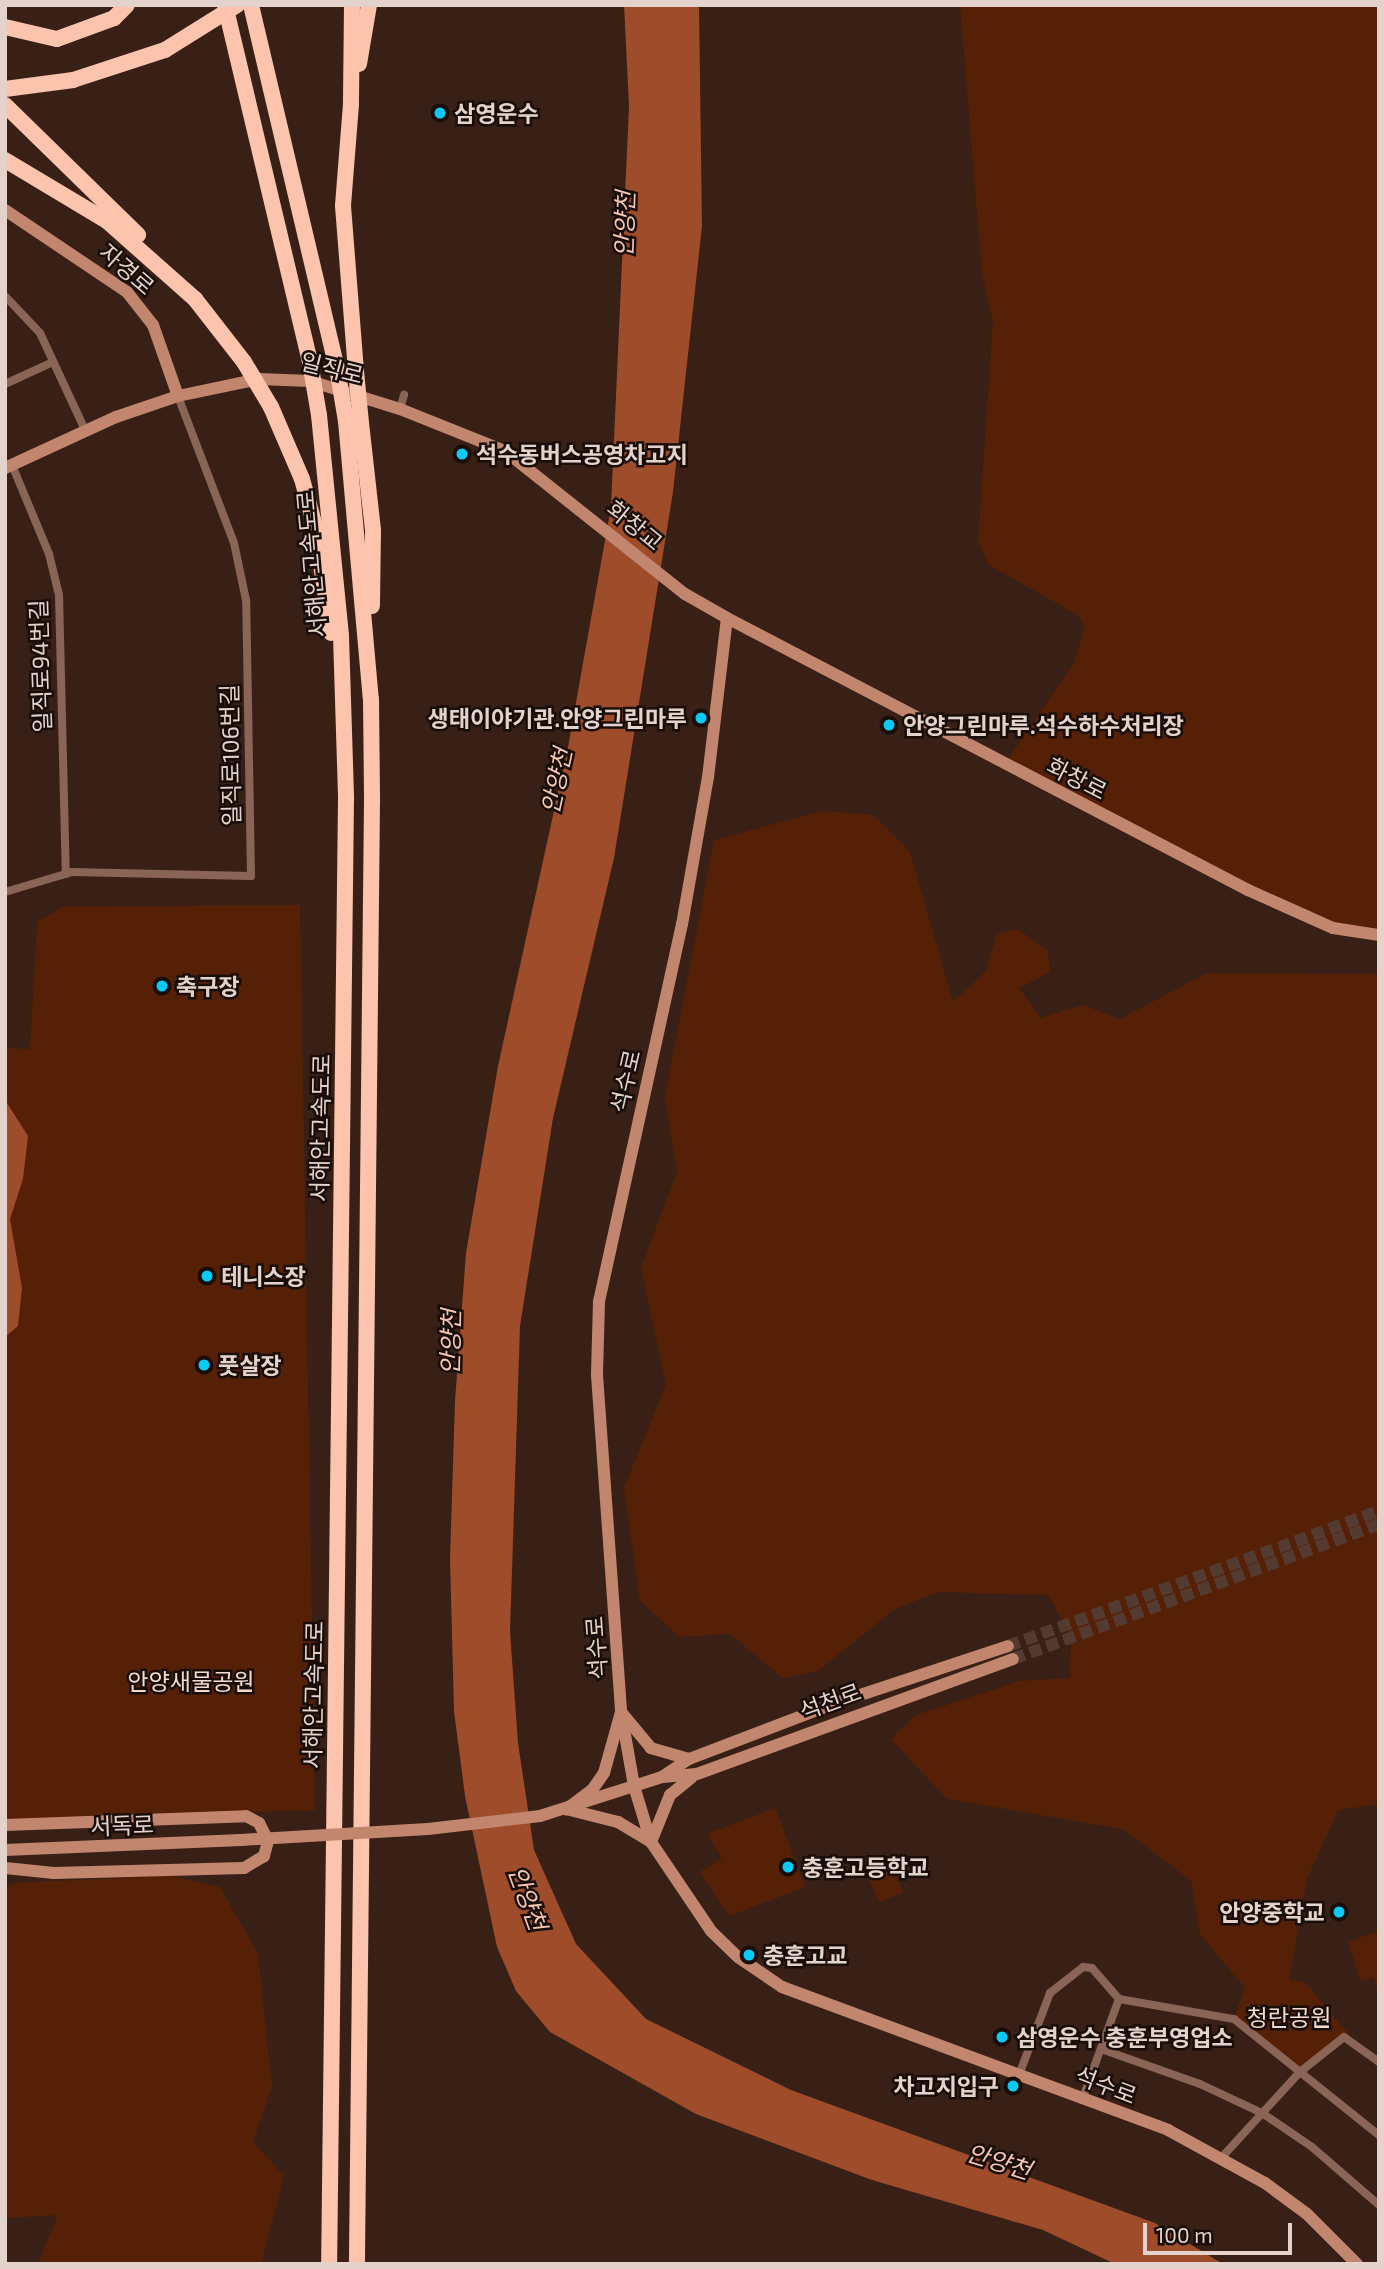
<!DOCTYPE html>
<html>
<head>
<meta charset="utf-8">
<style>
  body { margin:0 }
  #map { position:relative; width:1384px; height:2269px; overflow:hidden; background:#392016; font-family:"Exo 2","Noto Sans KR",sans-serif }
  div>[style] { position:absolute }
  .green>* { inset:0; background:#562006; transform-origin:0 0 }
  .water>* { inset:0; background:#9e4c29 }
  .secondary-tunnel>* { height:12px; margin-top:-6px; transform-origin:0; background:repeating-linear-gradient(90deg,#533b31 0 12px,transparent 0 18px) }
  .street>* { height:8px; margin:-4px; padding:0 4px; transform-origin:4px; border-radius:4px; background:#8a6456 }
  .secondary>* { height:12px; margin:-6px; padding:0 6px; transform-origin:6px; border-radius:6px; background:#c2866e }
  .highway>* { height:16px; margin:-8px; padding:0 8px; transform-origin:8px; border-radius:8px; background:#fcc3ad }
  .secondary-bridge>* { height:12px; margin:-6px; padding:0 6px; transform-origin:6px; border-radius:6px; background:#c2866e }
  .highway-bridge>* { height:16px; margin:-8px; padding:0 8px; transform-origin:8px; border-radius:8px; background:#fcc3ad }
  .dots>* { width:19px; height:19px; translate:-50% -50%; box-sizing:border-box; border:4px solid #180d09; border-radius:50% }
  span { translate:-50% -50%; white-space:nowrap; text-align:center; line-height:1.15; -webkit-text-stroke:5px #180d09; paint-order:stroke }
  .poi-label { font-size:23px; color:#e4d3cc; font-weight:700 }
  .left { translate:0 -50%; text-align:left }
  .right { translate:-100% -50%; text-align:right }
  .street-label { font-size:23px; color:#e4d3cc }
  .park-label { font-size:23px; color:#f2dad1 }
  .water-label { font-size:24px; color:#f6c6b4; font-style:italic }
  .frame { position:absolute; inset:0; border:7px solid #e4d3cc; pointer-events:none }
  .scale { position:absolute; left:1143px; top:2223px; width:149px; height:32px; box-sizing:border-box; border:4px solid #e4d3cc; border-top:0; padding-left:9px; font-size:21px; line-height:24px; white-space:nowrap; color:#e4d3cc; -webkit-text-stroke:5px #180d09; paint-order:stroke }
</style>
</head>
<body>
<div id="map">
  <div class="green">
    <div style="clip-path:polygon(960px 5px,1379px 5px,1379px 932px,1333px 923px,1263px 896px,1009px 758px,1074px 663px,1085px 627px,1078px 615px,989px 565px,978px 541px,993px 322px,982px 273px)"></div>
    <div style="clip-path:polygon(823px 811px,874px 815px,910px 852px,953px 1002px,986px 971px,997px 934px,1018px 929px,1048px 951px,1050px 972px,1019px 988px,1040px 1018px,1083px 1005px,1120px 1019px,1207px 973px,1379px 974px,1379px 1804px,1338px 1810px,1307px 1879px,1289px 1980px,1305px 1982px,1349px 2034px,1300px 2072px,1234px 2019px,1245px 1988px,1200px 1934px,1191px 1881px,1123px 1829px,947px 1799px,891px 1739px,916px 1715px,1020px 1681px,1070px 1678px,1071px 1635px,1048px 1595px,940px 1592px,896px 1608px,818px 1671px,783px 1678px,730px 1634px,679px 1637px,640px 1600px,624px 1488px,666px 1384px,641px 1268px,677px 1172px,665px 1097px,714px 840px)"></div>
    <div style="clip-path:polygon(300px 905px,315px 1810px,5px 1820px,5px 1048px,30px 1049px,37px 922px,63px 907px)"></div>
    <div style="clip-path:polygon(775px 1808px,805px 1887px,729px 1916px,700px 1872px,722px 1858px,707px 1834px)"></div>
    <div style="left:889px;top:1860px;width:35px;height:26px;rotate:66deg"></div>
    <div style="clip-path:polygon(169px 1876px,220px 1887px,258px 1954px,272px 2087px,253px 2142px,284px 2176px,261px 2264px,38px 2264px,58px 2215px,5px 2218px,5px 1889px,16px 1883px)"></div>
    <div style="clip-path:polygon(1379px 1931px,1379px 1993px,1373px 1977px,1361px 1981px,1348px 1942px)"></div>
  </div>
  <div class="water">
    <div style="clip-path:polygon(624px 5px,699px 5px,702px 226px,673px 492px,614px 858px,553px 1118px,520px 1326px,510px 1632px,518px 1743px,534px 1850px,576px 1944px,646px 2019px,791px 2090px,1155px 2223px,1223px 2264px,1115px 2264px,1043px 2230px,872px 2180px,696px 2114px,550px 2032px,516px 1991px,497px 1947px,465px 1796px,454px 1711px,450px 1559px,455px 1401px,466px 1253px,498px 1066px,568px 747px,611px 507px,629px 106px)"></div>
    <div style="clip-path:polygon(5px 1100px,28px 1136px,23px 1179px,10px 1219px,22px 1288px,18px 1326px,5px 1337px)"></div>
  </div>
  <div class="secondary-tunnel">
    <div style="left:1008px;top:1646px;width:395px;rotate:-20deg"></div>
    <div style="left:1013px;top:1659px;width:390px;rotate:-20.2deg"></div>
  </div>
  <div class="street">
    <div style="left:5px;top:296px;width:51px;rotate:46.6deg"></div>
    <div style="left:40px;top:333px;width:107px;rotate:65.1deg"></div>
    <div style="left:5px;top:384px;width:53px;rotate:-24.6deg"></div>
    <div style="left:400px;top:409px;width:15px;rotate:-74deg"></div>
    <div style="left:12px;top:465px;width:96px;rotate:67.4deg"></div>
    <div style="left:49px;top:554px;width:42px;rotate:76.3deg"></div>
    <div style="left:59px;top:595px;width:279px;rotate:88.6deg"></div>
    <div style="left:5px;top:892px;width:70px;rotate:-16.6deg"></div>
    <div style="left:72px;top:872px;width:179px;rotate:1.3deg"></div>
    <div style="left:251px;top:876px;width:276px;rotate:-91deg"></div>
    <div style="left:246px;top:600px;width:58px;rotate:-101.9deg"></div>
    <div style="left:234px;top:543px;width:157px;rotate:-110.9deg"></div>
    <div style="left:1101px;top:2049px;width:105px;rotate:19.5deg"></div>
    <div style="left:1200px;top:2084px;width:68px;rotate:25.1deg"></div>
    <div style="left:1262px;top:2113px;width:60px;rotate:34.2deg"></div>
    <div style="left:1312px;top:2147px;width:89px;rotate:40.9deg"></div>
    <div style="left:1019px;top:2075px;width:88px;rotate:-69.3deg"></div>
    <div style="left:1050px;top:1993px;width:42px;rotate:-38.2deg"></div>
    <div style="left:1083px;top:1967px;width:9px;rotate:6deg"></div>
    <div style="left:1092px;top:1968px;width:41px;rotate:48.9deg"></div>
    <div style="left:1082px;top:2100px;width:108px;rotate:-69.9deg"></div>
    <div style="left:1119px;top:1999px;width:117px;rotate:9.9deg"></div>
    <div style="left:1234px;top:2019px;width:186px;rotate:38.7deg"></div>
    <div style="left:1222px;top:2157px;width:115px;rotate:-47.5deg"></div>
    <div style="left:1300px;top:2072px;width:56px;rotate:-38.5deg"></div>
    <div style="left:1344px;top:2037px;width:43px;rotate:35.5deg"></div>
  </div>
  <div class="secondary">
    <div style="left:5px;top:210px;width:147px;rotate:33.9deg"></div>
    <div style="left:127px;top:292px;width:42px;rotate:51.8deg"></div>
    <div style="left:153px;top:325px;width:75px;rotate:70.6deg"></div>
    <div style="left:5px;top:468px;width:122px;rotate:-24.7deg"></div>
    <div style="left:116px;top:417px;width:65px;rotate:-18.7deg"></div>
    <div style="left:178px;top:396px;width:83px;rotate:-11.9deg"></div>
    <div style="left:259px;top:379px;width:51px;rotate:2.2deg"></div>
    <div style="left:310px;top:381px;width:94px;rotate:17.3deg"></div>
    <div style="left:400px;top:409px;width:113px;rotate:21.8deg"></div>
    <div style="left:505px;top:451px;width:230px;rotate:38.5deg"></div>
    <div style="left:685px;top:594px;width:48px;rotate:29.7deg"></div>
    <div style="left:727px;top:618px;width:588px;rotate:27.57deg"></div>
    <div style="left:1248px;top:890px;width:93px;rotate:24.1deg"></div>
    <div style="left:1333px;top:928px;width:47px;rotate:8.7deg"></div>
    <div style="left:727px;top:618px;width:160px;rotate:96.8deg"></div>
    <div style="left:708px;top:777px;width:149px;rotate:100deg"></div>
    <div style="left:682px;top:924px;width:387px;rotate:102.4deg"></div>
    <div style="left:599px;top:1302px;width:73px;rotate:91.6deg"></div>
    <div style="left:597px;top:1375px;width:338px;rotate:85.9deg"></div>
    <div style="left:621px;top:1712px;width:75px;rotate:80deg"></div>
    <div style="left:634px;top:1786px;width:59px;rotate:73.1deg"></div>
    <div style="left:651px;top:1842px;width:107px;rotate:56deg"></div>
    <div style="left:711px;top:1931px;width:37px;rotate:44deg"></div>
    <div style="left:738px;top:1957px;width:53px;rotate:34.3deg"></div>
    <div style="left:782px;top:1987px;width:412px;rotate:20.3deg"></div>
    <div style="left:1168px;top:2130px;width:111px;rotate:28.7deg"></div>
    <div style="left:1265px;top:2183px;width:52px;rotate:36.4deg"></div>
    <div style="left:1307px;top:2214px;width:71px;rotate:45deg"></div>
    <div style="left:689px;top:1759px;width:40px;rotate:-164deg"></div>
    <div style="left:651px;top:1748px;width:47px;rotate:-129.8deg"></div>
    <div style="left:621px;top:1712px;width:63px;rotate:105.6deg"></div>
    <div style="left:604px;top:1773px;width:19px;rotate:125deg"></div>
    <div style="left:593px;top:1789px;width:34px;rotate:143deg"></div>
    <div style="left:566px;top:1809px;width:54px;rotate:14deg"></div>
    <div style="left:618px;top:1822px;width:39px;rotate:31deg"></div>
    <div style="left:651px;top:1842px;width:51px;rotate:-68deg"></div>
    <div style="left:670px;top:1795px;width:28px;rotate:-39deg"></div>
    <div style="left:662px;top:1777px;width:32px;rotate:-34deg"></div>
    <div style="left:689px;top:1759px;width:157px;rotate:-20.9deg"></div>
    <div style="left:836px;top:1703px;width:181px;rotate:-18.3deg"></div>
    <div style="left:540px;top:1816px;width:128px;rotate:-17.7deg"></div>
    <div style="left:662px;top:1777px;width:35px;rotate:-5deg"></div>
    <div style="left:697px;top:1774px;width:336px;rotate:-20deg"></div>
    <div style="left:5px;top:1825px;width:241px;rotate:-2.1deg"></div>
    <div style="left:246px;top:1816px;width:15px;rotate:28deg"></div>
    <div style="left:259px;top:1823px;width:20px;rotate:63deg"></div>
    <div style="left:268px;top:1841px;width:16px;rotate:105deg"></div>
    <div style="left:264px;top:1856px;width:23px;rotate:149deg"></div>
    <div style="left:244px;top:1868px;width:190px;rotate:178.5deg"></div>
    <div style="left:54px;top:1873px;width:49px;rotate:-174.2deg"></div>
    <div style="left:5px;top:1850px;width:236px;rotate:-2.4deg"></div>
  </div>
  <div class="highway">
    <div style="left:225px;top:5px;width:367px;rotate:76.6deg"></div>
    <div style="left:251px;top:5px;width:373px;rotate:76.7deg"></div>
    <div style="left:352px;top:5px;width:99px;rotate:90.6deg"></div>
    <div style="left:351px;top:104px;width:102px;rotate:94.5deg"></div>
    <div style="left:343px;top:206px;width:166px;rotate:85.5deg"></div>
    <div style="left:5px;top:27px;width:53px;rotate:13deg"></div>
    <div style="left:57px;top:39px;width:61px;rotate:-20.2deg"></div>
    <div style="left:114px;top:18px;width:18px;rotate:-45deg"></div>
    <div style="left:359px;top:64px;width:60px;rotate:-80.4deg"></div>
    <div style="left:5px;top:89px;width:69px;rotate:-7.5deg"></div>
    <div style="left:73px;top:80px;width:97px;rotate:-18.1deg"></div>
    <div style="left:5px;top:105px;width:186px;rotate:44.3deg"></div>
    <div style="left:5px;top:160px;width:119px;rotate:30.9deg"></div>
    <div style="left:107px;top:221px;width:118px;rotate:41.6deg"></div>
    <div style="left:195px;top:299px;width:80px;rotate:52.1deg"></div>
    <div style="left:271px;top:407px;width:78px;rotate:66.7deg"></div>
    <div style="left:302px;top:479px;width:53px;rotate:74.6deg"></div>
    <div style="left:316px;top:530px;width:104px;rotate:81.7deg"></div>
    <div style="left:319px;top:415px;width:222px;rotate:84.3deg"></div>
    <div style="left:341px;top:636px;width:163px;rotate:88.2deg"></div>
    <div style="left:346px;top:799px;width:1465px;rotate:90.66deg"></div>
    <div style="left:346px;top:421px;width:279px;rotate:84.9deg"></div>
    <div style="left:371px;top:699px;width:102px;rotate:89.4deg"></div>
    <div style="left:372px;top:801px;width:1463px;rotate:90.59deg"></div>
    <div style="left:361px;top:423px;width:108px;rotate:83.6deg"></div>
    <div style="left:373px;top:530px;width:76px;rotate:90.8deg"></div>
  </div>
  <div class="secondary-bridge">
    <div style="left:241px;top:1840px;width:187px;rotate:-3.4deg"></div>
    <div style="left:428px;top:1829px;width:113px;rotate:-6.6deg"></div>
  </div>
  <div class="highway-bridge">
    <div style="left:165px;top:50px;width:85px;rotate:-32deg"></div>
    <div style="left:244px;top:362px;width:52px;rotate:59deg"></div>
    <div style="left:310px;top:362px;width:54px;rotate:80.4deg"></div>
    <div style="left:337px;top:368px;width:54px;rotate:80.4deg"></div>
    <div style="left:356px;top:371px;width:52px;rotate:84.5deg"></div>
  </div>
  <div class="dots">
    <div style="left:440px;top:113px;background:#06cbf9"></div>
    <div style="left:462px;top:454px;background:#06cbf9"></div>
    <div style="left:701px;top:718px;background:#06cbf9"></div>
    <div style="left:889px;top:725px;background:#06cbf9"></div>
    <div style="left:162px;top:986px;background:#06cbf9"></div>
    <div style="left:207px;top:1276px;background:#06cbf9"></div>
    <div style="left:204px;top:1365px;background:#06cbf9"></div>
    <div style="left:788px;top:1867px;background:#06cbf9"></div>
    <div style="left:1339px;top:1912px;background:#06cbf9"></div>
    <div style="left:749px;top:1955px;background:#06cbf9"></div>
    <div style="left:1002px;top:2037px;background:#06cbf9"></div>
    <div style="left:1013px;top:2086px;background:#06cbf9"></div>
  </div>
  <div class="poi-label">
    <span class="left" style="left:454px;top:113px">삼영운수</span>
    <span class="left" style="left:476px;top:454px">석수동버스공영차고지</span>
    <span class="right" style="left:687px;top:718px">생태이야기관.안양그린마루</span>
    <span class="left" style="left:903px;top:725px">안양그린마루.석수하수처리장</span>
    <span class="left" style="left:176px;top:986px">축구장</span>
    <span class="left" style="left:221px;top:1276px">테니스장</span>
    <span class="left" style="left:218px;top:1365px">풋살장</span>
    <span class="left" style="left:802px;top:1867px">충훈고등학교</span>
    <span class="right" style="left:1325px;top:1912px">안양중학교</span>
    <span class="left" style="left:763px;top:1955px">충훈고교</span>
    <span class="left" style="left:1016px;top:2037px">삼영운수 충훈부영업소</span>
    <span class="right" style="left:999px;top:2086px">차고지입구</span>
  </div>
  <div class="street-label">
    <span style="left:127px;top:269px;rotate:41deg">자경로</span>
    <span style="left:332px;top:368px;rotate:14deg">일직로</span>
    <span style="left:635px;top:525px;rotate:39deg">화창교</span>
    <span style="left:311px;top:564px;rotate:-95deg">서해안고속도로</span>
    <span style="left:40px;top:666px;rotate:-92deg">일직로94번길</span>
    <span style="left:230px;top:755px;rotate:-91deg">일직로106번길</span>
    <span style="left:1077px;top:778px;rotate:27deg">화창로</span>
    <span style="left:625px;top:1081px;rotate:-77deg">석수로</span>
    <span style="left:320px;top:1128px;rotate:-89deg">서해안고속도로</span>
    <span style="left:596px;top:1648px;rotate:-94deg">석수로</span>
    <span style="left:313px;top:1695px;rotate:-89deg">서해안고속도로</span>
    <span style="left:830px;top:1701px;rotate:-20deg">석천로</span>
    <span style="left:122px;top:1825px;rotate:-2deg">서독로</span>
    <span style="left:1106px;top:2085px;rotate:21deg">석수로</span>
  </div>
  <div class="park-label">
    <span style="left:191px;top:1681px">안양새물공원</span>
    <span style="left:1289px;top:2017px">청란공원</span>
  </div>
  <div class="water-label">
    <span style="left:624px;top:224px;rotate:-88deg">안양천</span>
    <span style="left:556px;top:781px;rotate:-78deg">안양천</span>
    <span style="left:450px;top:1342px;rotate:-89deg">안양천</span>
    <span style="left:528px;top:1898px;rotate:70deg">안양천</span>
    <span style="left:999px;top:2161px;rotate:17deg">안양천</span>
  </div>
  <div class="frame"></div>
  <div class="scale">100 m</div>
</div>
</body>
</html>
